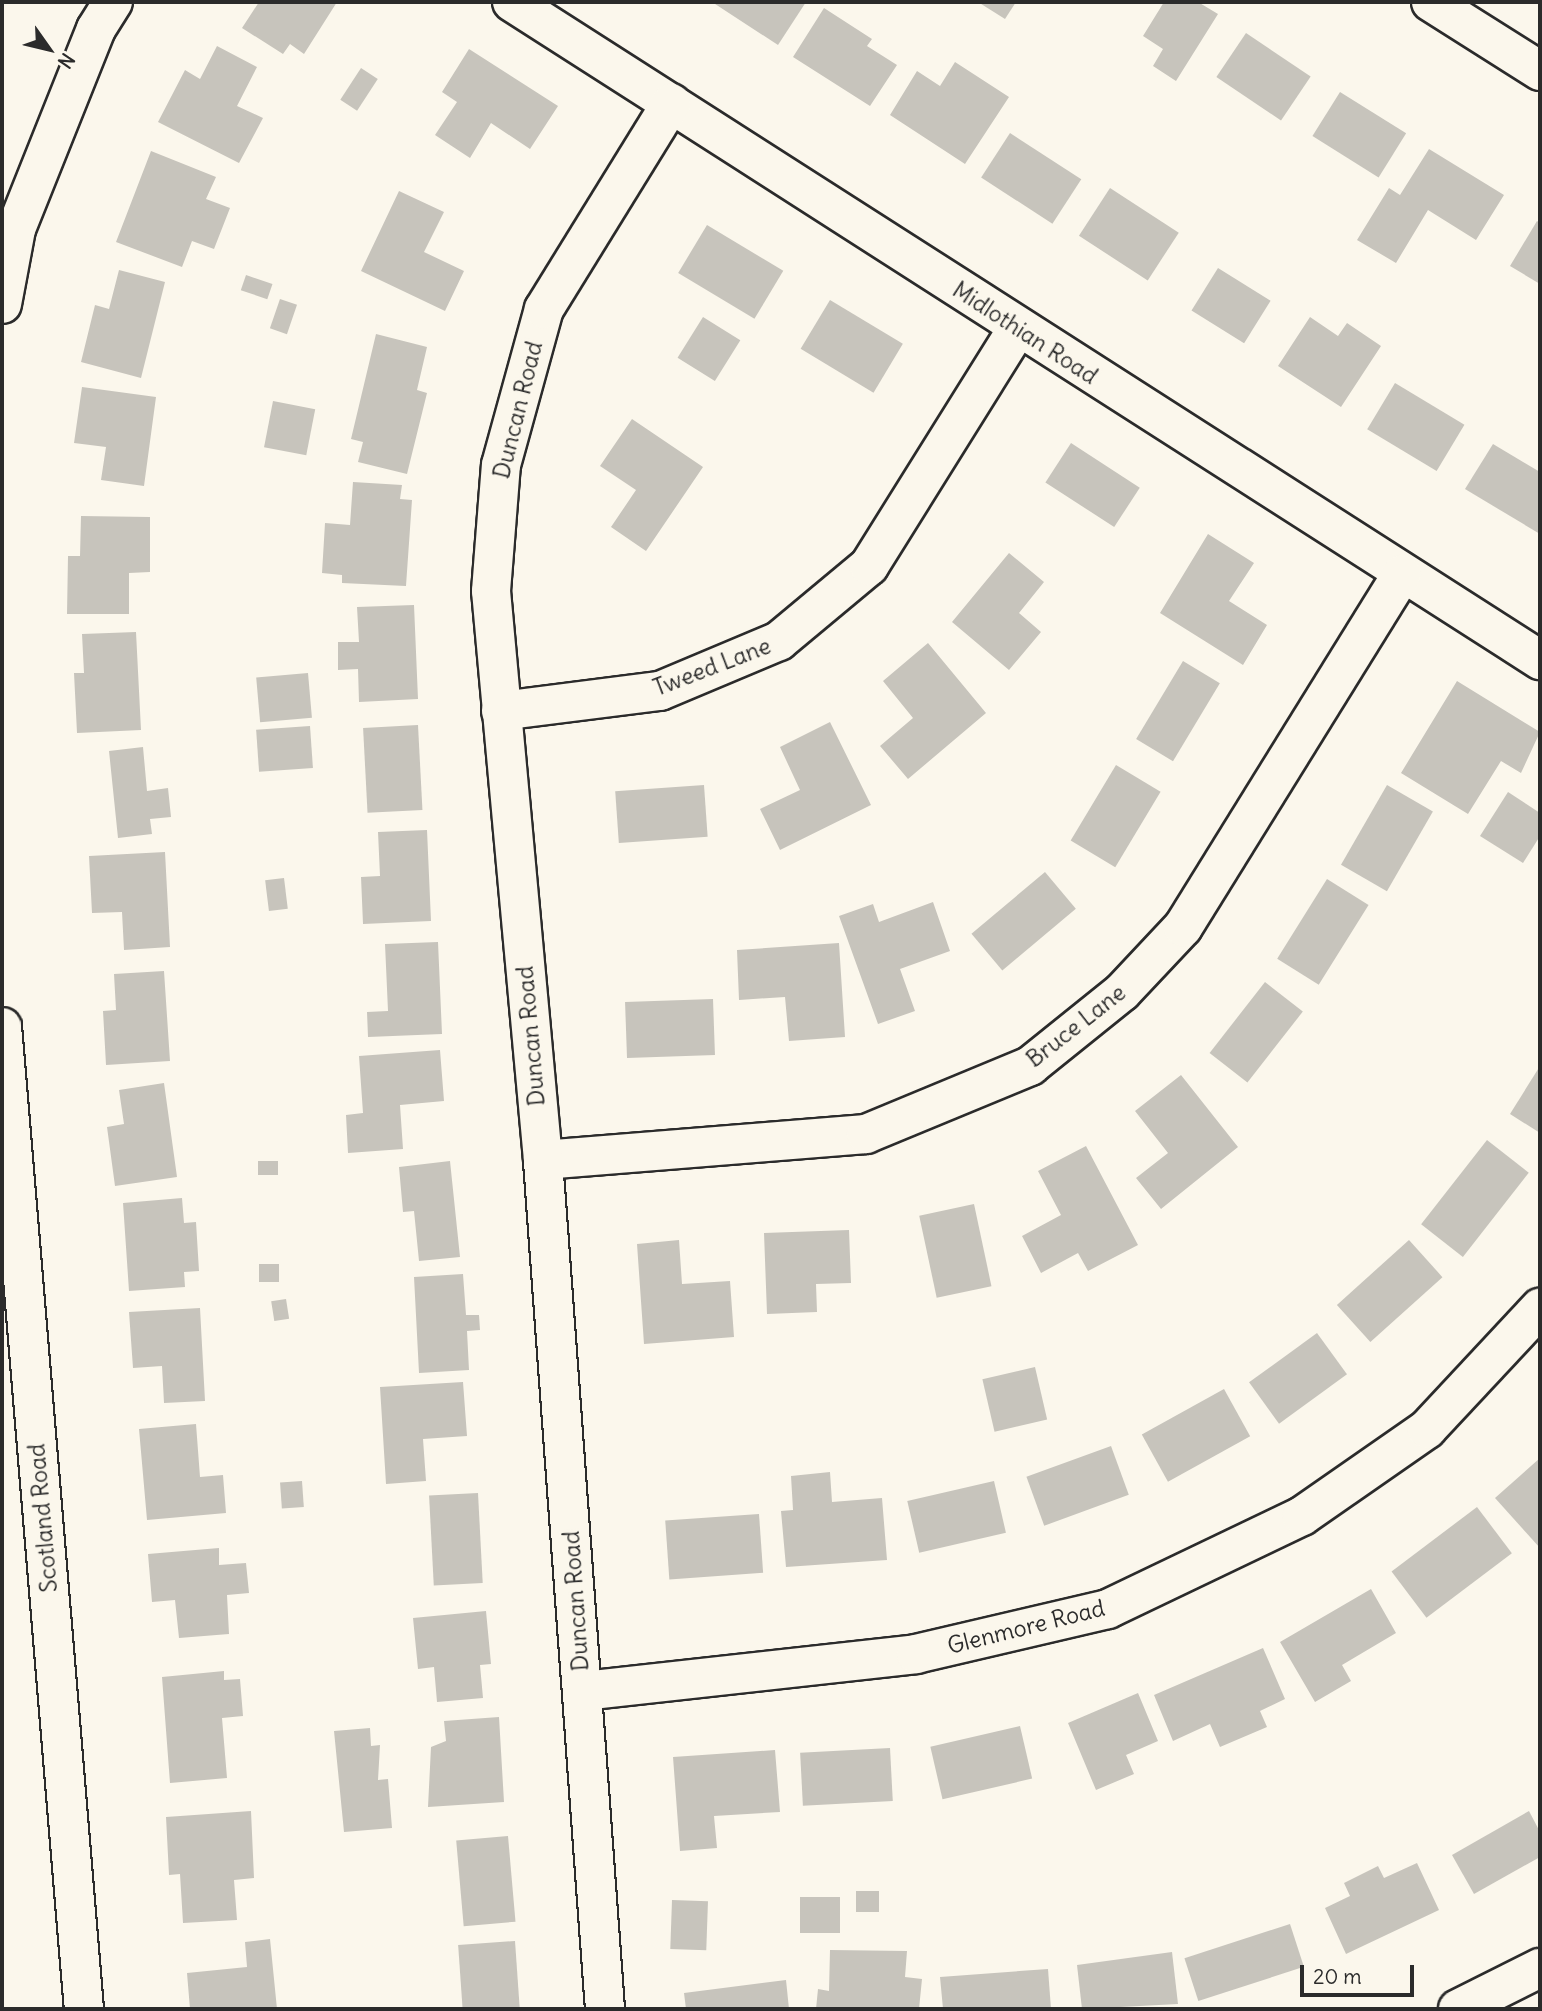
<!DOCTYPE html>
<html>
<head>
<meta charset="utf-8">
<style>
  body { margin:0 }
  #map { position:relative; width:1542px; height:2011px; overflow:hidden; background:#fbf7ec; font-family:Delius,sans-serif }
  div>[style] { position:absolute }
  .building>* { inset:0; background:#c7c4bc; transform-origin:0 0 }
  .roads { filter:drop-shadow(2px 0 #2b2b2b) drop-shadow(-2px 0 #2b2b2b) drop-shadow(0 2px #2b2b2b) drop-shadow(0 -2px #2b2b2b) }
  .minor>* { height:38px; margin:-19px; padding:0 19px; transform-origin:19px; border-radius:19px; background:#fbf7ec }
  span { translate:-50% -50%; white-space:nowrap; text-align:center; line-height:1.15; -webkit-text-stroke:6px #fbf7ec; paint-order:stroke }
  .street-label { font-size:23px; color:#2b2b2b }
  .frame { position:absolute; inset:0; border:4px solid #2b2b2b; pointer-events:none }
  .north { position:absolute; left:14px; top:14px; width:70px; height:70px; -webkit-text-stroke:5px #fbf7ec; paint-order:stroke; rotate:124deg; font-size:19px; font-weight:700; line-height:28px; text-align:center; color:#2b2b2b }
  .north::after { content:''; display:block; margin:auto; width:24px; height:32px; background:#2b2b2b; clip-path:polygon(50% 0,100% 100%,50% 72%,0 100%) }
  .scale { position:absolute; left:1300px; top:1965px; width:114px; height:32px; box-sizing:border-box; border:4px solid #2b2b2b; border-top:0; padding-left:9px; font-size:21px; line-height:24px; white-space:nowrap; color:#2b2b2b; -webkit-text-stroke:5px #fbf7ec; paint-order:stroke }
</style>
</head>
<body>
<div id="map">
  <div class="building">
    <div style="clip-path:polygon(259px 2px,337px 2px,304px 54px,290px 44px,283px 54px,242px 28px)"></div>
    <div style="clip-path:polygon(712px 2px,806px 2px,778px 45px)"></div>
    <div style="clip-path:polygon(978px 2px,1016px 2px,1005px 19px)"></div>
    <div style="clip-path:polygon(1164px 2px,1198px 2px,1218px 14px,1176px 81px,1153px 66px,1163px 49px,1143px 36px)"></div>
    <div style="clip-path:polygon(824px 8px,872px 39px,867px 46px,897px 65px,870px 106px,793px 57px)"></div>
    <div style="left:1246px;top:33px;width:78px;height:53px;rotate:34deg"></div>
    <div style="clip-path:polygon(217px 46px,257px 67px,237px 106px,263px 118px,239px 163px,158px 122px,185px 70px,200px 79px)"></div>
    <div style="clip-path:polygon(469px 49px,558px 106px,530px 149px,491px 123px,470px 158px,435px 135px,457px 102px,442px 92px)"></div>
    <div style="clip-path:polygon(955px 62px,1009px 97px,965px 164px,890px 115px,917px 71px,940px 86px)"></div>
    <div style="left:361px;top:68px;width:20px;height:38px;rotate:33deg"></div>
    <div style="left:1340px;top:92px;width:78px;height:52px;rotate:32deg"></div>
    <div style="left:1010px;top:133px;width:85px;height:53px;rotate:33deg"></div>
    <div style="clip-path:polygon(1429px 149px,1504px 195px,1476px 240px,1428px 210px,1396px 263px,1357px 240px,1389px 188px,1400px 195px)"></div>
    <div style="clip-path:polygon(151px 151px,216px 177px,206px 199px,230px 208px,214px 249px,192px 241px,182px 267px,116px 242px)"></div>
    <div style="left:1110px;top:188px;width:82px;height:57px;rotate:33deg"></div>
    <div style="clip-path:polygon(399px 191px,444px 212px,424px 252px,464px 271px,445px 311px,361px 271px)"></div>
    <div style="clip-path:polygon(1537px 221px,1540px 223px,1540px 284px,1510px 266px)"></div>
    <div style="left:707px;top:225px;width:89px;height:56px;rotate:31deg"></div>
    <div style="left:1218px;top:268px;width:62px;height:50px;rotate:32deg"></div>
    <div style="clip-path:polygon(119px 270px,165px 282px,141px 378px,81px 362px,95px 305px,109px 309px)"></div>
    <div style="left:246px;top:275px;width:28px;height:16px;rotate:19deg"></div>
    <div style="left:280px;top:299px;width:18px;height:31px;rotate:19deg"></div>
    <div style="left:830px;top:300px;width:85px;height:57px;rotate:31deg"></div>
    <div style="left:703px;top:317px;width:44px;height:48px;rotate:32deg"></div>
    <div style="clip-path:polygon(1310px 317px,1338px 336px,1347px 323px,1381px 346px,1341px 407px,1278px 366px)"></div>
    <div style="clip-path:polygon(376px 334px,427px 347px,417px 390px,427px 393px,407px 474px,358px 462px,363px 442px,351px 439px)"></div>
    <div style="left:1395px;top:383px;width:81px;height:54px;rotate:31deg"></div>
    <div style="clip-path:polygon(82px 387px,156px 397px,144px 486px,101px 480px,106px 447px,74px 443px)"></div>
    <div style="left:273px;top:401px;width:43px;height:47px;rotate:11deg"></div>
    <div style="clip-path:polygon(632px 419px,703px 467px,646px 551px,611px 527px,636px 490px,600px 466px)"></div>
    <div style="left:1071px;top:443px;width:82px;height:47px;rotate:33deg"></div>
    <div style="clip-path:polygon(1493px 444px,1540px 472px,1540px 534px,1465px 489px)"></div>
    <div style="clip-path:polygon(353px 482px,402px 485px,400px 499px,412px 500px,406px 586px,342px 583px,342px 575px,322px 573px,325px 523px,350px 525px)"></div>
    <div style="clip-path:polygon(81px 516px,150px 517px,150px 572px,129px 573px,129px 614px,67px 614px,68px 556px,80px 556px)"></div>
    <div style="clip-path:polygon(1208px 534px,1254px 563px,1229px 601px,1267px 625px,1243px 665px,1160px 613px)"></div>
    <div style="clip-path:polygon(1009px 553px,1044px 582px,1019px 613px,1041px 632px,1009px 670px,952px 622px)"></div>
    <div style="clip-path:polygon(414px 605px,418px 699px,359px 702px,358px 669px,338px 670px,338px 642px,359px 642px,357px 607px)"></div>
    <div style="clip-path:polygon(136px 632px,141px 730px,77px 733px,74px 673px,84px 673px,82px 634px)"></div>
    <div style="clip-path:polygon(928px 643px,986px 713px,908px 779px,880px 746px,913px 718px,883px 681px)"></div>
    <div style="left:1183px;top:661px;width:43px;height:91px;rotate:31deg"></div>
    <div style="left:308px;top:673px;width:45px;height:52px;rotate:85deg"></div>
    <div style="clip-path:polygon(1457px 681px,1540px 732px,1521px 773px,1501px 761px,1468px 814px,1401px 773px)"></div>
    <div style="clip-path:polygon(830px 722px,871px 805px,780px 850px,760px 809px,800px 790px,780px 747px)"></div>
    <div style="left:418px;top:725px;width:85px;height:55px;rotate:87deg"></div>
    <div style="left:310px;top:726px;width:42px;height:54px;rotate:86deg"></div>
    <div style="clip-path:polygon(143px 747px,147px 791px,168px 788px,171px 817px,150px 819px,152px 834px,118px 838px,109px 751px)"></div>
    <div style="left:1116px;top:765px;width:52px;height:88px;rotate:31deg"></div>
    <div style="left:704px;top:785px;width:52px;height:89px;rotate:86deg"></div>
    <div style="left:1387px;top:785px;width:53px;height:92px;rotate:30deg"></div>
    <div style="clip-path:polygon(1508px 792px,1540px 813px,1540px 836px,1523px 863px,1480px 836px)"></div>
    <div style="clip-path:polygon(427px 830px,431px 921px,363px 924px,361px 877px,380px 876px,378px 832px)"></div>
    <div style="clip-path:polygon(165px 852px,170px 947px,124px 950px,122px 912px,92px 913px,89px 856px)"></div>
    <div style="left:1045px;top:872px;width:48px;height:96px;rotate:50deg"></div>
    <div style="left:284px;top:878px;width:31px;height:19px;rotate:83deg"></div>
    <div style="left:1327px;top:879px;width:49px;height:94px;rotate:32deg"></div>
    <div style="clip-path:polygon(933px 902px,950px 951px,900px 969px,915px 1011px,878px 1024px,839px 916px,873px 904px,879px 922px)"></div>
    <div style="clip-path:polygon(438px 942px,442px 1034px,368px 1037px,367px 1012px,388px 1011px,385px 944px)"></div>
    <div style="clip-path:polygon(839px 943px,845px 1037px,789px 1041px,785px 997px,739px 1000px,737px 950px)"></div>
    <div style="clip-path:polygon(164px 971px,170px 1061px,106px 1065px,103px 1011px,116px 1010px,114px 974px)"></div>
    <div style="left:1265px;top:982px;width:48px;height:90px;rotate:38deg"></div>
    <div style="left:713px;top:999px;width:56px;height:88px;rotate:88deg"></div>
    <div style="clip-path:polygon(440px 1050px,444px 1101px,400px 1105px,403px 1149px,348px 1153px,346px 1115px,363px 1113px,359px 1056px)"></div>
    <div style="clip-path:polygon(1540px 1066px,1540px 1133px,1510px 1114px)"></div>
    <div style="clip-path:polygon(1181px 1075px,1238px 1147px,1161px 1209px,1136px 1178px,1168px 1153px,1135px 1111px)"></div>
    <div style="clip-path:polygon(164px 1083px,177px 1177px,115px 1186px,107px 1127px,124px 1124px,119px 1090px)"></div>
    <div style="left:1487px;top:1140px;width:53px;height:107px;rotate:38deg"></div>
    <div style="clip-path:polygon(1086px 1146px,1138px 1245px,1088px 1271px,1078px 1253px,1041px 1273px,1022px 1236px,1061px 1215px,1038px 1171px)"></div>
    <div style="left:258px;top:1161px;width:20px;height:14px"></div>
    <div style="clip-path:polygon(450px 1161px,460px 1257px,419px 1261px,414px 1211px,403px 1212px,399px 1167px)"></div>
    <div style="clip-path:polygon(182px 1198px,184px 1223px,196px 1222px,199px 1271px,184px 1272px,185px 1287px,129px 1291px,123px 1203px)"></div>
    <div style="left:974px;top:1204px;width:84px;height:56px;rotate:78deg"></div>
    <div style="clip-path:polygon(849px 1230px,851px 1283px,816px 1284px,817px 1312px,767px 1314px,764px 1233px)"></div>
    <div style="clip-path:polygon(679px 1240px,682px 1284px,730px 1281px,734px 1337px,644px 1344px,637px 1244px)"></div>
    <div style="left:1409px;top:1240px;width:50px;height:97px;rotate:48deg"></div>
    <div style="left:259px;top:1264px;width:20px;height:18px"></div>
    <div style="clip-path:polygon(463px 1274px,466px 1315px,479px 1315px,480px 1330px,467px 1331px,469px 1370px,419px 1373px,414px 1277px)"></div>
    <div style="left:286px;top:1299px;width:20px;height:15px;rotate:81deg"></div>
    <div style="clip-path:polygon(200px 1308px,205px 1401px,164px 1403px,162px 1366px,133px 1368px,129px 1312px)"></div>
    <div style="left:1317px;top:1333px;width:51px;height:84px;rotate:54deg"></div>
    <div style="left:1035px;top:1367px;width:54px;height:54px;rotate:77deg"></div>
    <div style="clip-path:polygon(463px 1382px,467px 1436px,423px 1439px,426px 1481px,386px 1484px,380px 1387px)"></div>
    <div style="left:1224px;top:1389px;width:54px;height:94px;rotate:61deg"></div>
    <div style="clip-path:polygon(196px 1424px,200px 1477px,223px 1475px,226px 1513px,147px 1520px,139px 1429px)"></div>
    <div style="left:1111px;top:1446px;width:52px;height:90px;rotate:70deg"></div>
    <div style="clip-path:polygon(1540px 1458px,1540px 1548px,1495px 1498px)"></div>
    <div style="clip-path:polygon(830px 1472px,832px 1502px,882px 1498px,887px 1560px,786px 1567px,781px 1511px,793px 1510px,791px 1476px)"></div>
    <div style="left:302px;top:1481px;width:26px;height:22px;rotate:86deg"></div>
    <div style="left:994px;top:1481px;width:53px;height:89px;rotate:77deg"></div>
    <div style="left:478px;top:1493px;width:90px;height:49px;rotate:87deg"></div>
    <div style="left:1477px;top:1507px;width:58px;height:107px;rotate:53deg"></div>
    <div style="left:759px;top:1514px;width:59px;height:94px;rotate:86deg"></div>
    <div style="clip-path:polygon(219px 1548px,219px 1565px,246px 1563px,249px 1593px,227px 1595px,229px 1634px,179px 1638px,175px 1600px,152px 1602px,148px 1554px)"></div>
    <div style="clip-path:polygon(1371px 1589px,1396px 1633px,1342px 1665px,1351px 1681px,1315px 1702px,1280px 1642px)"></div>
    <div style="clip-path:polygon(486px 1611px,491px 1664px,480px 1665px,483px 1698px,437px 1702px,434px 1667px,418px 1669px,413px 1618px)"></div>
    <div style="clip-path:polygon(1263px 1648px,1285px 1699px,1260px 1711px,1267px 1727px,1220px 1747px,1210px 1724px,1173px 1741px,1154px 1695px)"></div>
    <div style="clip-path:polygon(224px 1671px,224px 1680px,240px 1679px,243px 1716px,222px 1718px,227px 1778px,170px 1783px,162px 1677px)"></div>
    <div style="clip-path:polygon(1138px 1693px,1158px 1741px,1126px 1755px,1134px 1774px,1096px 1790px,1068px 1723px)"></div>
    <div style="clip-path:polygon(499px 1717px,504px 1802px,428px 1807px,431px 1747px,446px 1741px,444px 1721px)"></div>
    <div style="left:1020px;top:1726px;width:54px;height:92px;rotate:77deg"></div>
    <div style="clip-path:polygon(370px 1728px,371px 1746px,380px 1745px,378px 1780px,388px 1779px,392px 1828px,344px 1832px,334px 1731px)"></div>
    <div style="left:890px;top:1748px;width:53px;height:90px;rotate:87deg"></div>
    <div style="clip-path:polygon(775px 1750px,780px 1812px,714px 1816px,717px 1848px,680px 1851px,673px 1757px)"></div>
    <div style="clip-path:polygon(251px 1811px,254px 1878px,234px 1880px,237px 1920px,183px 1923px,180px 1874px,169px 1875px,166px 1817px)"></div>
    <div style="clip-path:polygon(1529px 1811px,1540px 1832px,1540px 1857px,1474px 1894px,1452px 1855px)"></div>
    <div style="left:508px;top:1836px;width:86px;height:52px;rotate:85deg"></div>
    <div style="clip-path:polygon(1417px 1863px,1439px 1910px,1346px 1954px,1325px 1908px,1350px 1896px,1344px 1883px,1378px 1866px,1384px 1878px)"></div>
    <div style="left:879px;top:1891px;width:21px;height:23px;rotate:90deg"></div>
    <div style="left:800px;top:1897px;width:40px;height:36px"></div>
    <div style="left:672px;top:1900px;width:36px;height:49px;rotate:2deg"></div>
    <div style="left:1290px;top:1924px;width:45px;height:111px;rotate:72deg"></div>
    <div style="clip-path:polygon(270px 1939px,277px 2009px,190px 2009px,187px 1973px,247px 1967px,245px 1942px)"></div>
    <div style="left:515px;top:1941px;width:68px;height:57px;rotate:86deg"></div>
    <div style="clip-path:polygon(830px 1950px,907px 1951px,905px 1977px,922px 1979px,919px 2009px,816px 2009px,818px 1989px,829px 1991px)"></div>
    <div style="clip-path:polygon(1172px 1952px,1178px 2004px,1082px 2009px,1077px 1965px)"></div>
    <div style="clip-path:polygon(1048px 1969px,1051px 2009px,943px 2009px,940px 1977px)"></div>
    <div style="clip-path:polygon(786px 1980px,789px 2009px,686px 2009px,684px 1993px)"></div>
  </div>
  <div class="roads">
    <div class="minor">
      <div style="left:512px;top:2px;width:1221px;rotate:32.62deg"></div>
      <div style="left:1431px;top:2px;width:129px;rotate:32.3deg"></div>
      <div style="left:2px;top:304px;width:76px;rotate:-79.4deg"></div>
      <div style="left:16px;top:229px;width:215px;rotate:-68.2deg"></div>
      <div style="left:96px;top:29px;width:32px;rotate:-58deg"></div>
      <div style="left:501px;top:711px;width:160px;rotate:-7.2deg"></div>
      <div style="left:660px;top:691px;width:129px;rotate:-22.8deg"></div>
      <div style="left:779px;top:641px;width:117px;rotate:-39.8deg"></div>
      <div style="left:869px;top:566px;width:279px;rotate:-58deg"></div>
      <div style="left:2px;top:1027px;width:985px;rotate:85.23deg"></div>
      <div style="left:543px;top:1160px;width:324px;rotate:-4.6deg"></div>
      <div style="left:866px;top:1134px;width:178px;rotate:-22.5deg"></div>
      <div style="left:1030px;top:1066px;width:118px;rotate:-38.8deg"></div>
      <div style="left:1122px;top:992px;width:89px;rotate:-46.8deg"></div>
      <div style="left:1183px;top:927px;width:415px;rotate:-58.2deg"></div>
      <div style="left:583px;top:1691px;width:335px;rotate:-6.3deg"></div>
      <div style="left:916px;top:1654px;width:197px;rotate:-13.2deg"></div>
      <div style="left:1108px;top:1609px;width:215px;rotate:-25.6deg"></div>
      <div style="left:1302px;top:1516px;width:152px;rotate:-34.8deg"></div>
      <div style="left:1427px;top:1429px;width:166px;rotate:-47deg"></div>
      <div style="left:605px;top:2009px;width:851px;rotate:-94.18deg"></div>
      <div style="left:543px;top:1160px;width:571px;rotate:-95.22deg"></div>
      <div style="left:491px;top:591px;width:126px;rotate:-85.5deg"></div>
      <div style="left:501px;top:465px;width:162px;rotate:-74.6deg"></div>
      <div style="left:544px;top:309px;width:242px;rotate:-58.3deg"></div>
      <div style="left:1458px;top:2009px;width:92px;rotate:-26.6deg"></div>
    </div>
  </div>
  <div class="street-label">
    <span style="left:1025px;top:333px;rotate:33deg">Midlothian Road</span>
    <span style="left:518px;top:410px;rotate:-76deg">Duncan Road</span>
    <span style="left:712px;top:667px;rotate:-21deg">Tweed Lane</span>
    <span style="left:1076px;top:1026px;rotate:-38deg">Bruce Lane</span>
    <span style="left:531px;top:1036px;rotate:-95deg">Duncan Road</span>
    <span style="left:43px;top:1518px;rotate:-95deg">Scotland Road</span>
    <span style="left:576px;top:1601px;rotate:-94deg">Duncan Road</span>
    <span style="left:1026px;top:1627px;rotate:-14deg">Glenmore Road</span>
  </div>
  <div class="frame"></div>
  <div class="north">N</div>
  <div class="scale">20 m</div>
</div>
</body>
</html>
